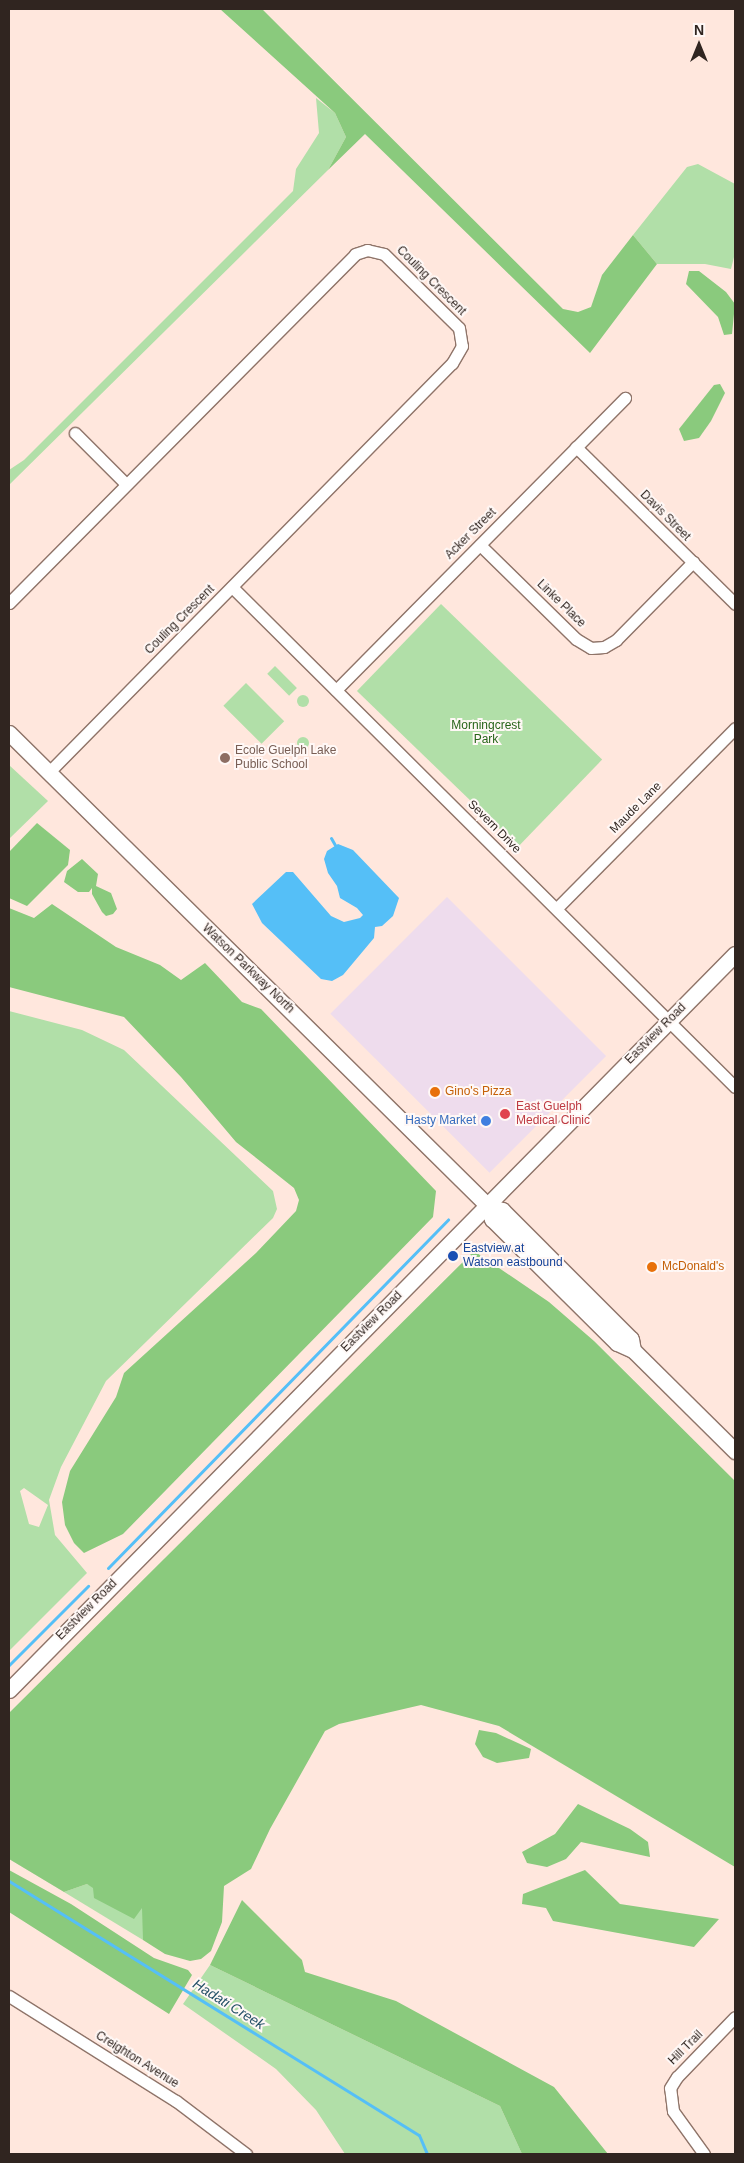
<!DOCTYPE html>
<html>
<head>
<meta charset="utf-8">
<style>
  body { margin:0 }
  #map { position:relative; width:744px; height:2163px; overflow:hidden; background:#ffe7dd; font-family:Arial,sans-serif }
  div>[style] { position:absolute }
  .commercial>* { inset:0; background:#eedced; transform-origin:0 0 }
  .green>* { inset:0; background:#b1dfa8; transform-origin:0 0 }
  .round { border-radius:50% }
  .forest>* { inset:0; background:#8aca7d }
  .water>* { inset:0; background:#55bff7 }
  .stream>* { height:3px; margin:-1.5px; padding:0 1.5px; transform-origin:1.5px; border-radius:1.5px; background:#55bff7 }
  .roads { filter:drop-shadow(1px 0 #8f7469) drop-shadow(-1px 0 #8f7469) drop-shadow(0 1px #8f7469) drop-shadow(0 -1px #8f7469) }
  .street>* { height:11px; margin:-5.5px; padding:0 5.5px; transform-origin:5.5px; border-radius:5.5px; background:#fff }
  .secondary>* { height:15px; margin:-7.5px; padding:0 7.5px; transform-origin:7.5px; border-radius:7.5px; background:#fff }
  .dots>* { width:14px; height:14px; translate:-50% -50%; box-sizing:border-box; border:2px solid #fff8f6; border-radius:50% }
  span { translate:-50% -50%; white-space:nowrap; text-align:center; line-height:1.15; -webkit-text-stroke:4px #fff8f6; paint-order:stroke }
  .street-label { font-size:12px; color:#302520 }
  .park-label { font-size:12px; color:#28651a }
  .education-label { font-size:12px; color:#785e54 }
  .left { translate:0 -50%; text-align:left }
  .food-label { font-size:12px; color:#c56008 }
  .health-label { font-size:12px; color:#be3a42 }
  .shop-label { font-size:12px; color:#366cbe }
  .right { translate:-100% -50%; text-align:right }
  .transit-label { font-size:12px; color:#164399 }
  .water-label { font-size:14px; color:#255168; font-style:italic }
  .frame { position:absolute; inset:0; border:10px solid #302520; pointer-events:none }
  .north { position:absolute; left:674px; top:20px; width:50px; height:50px; -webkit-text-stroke:4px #fff8f6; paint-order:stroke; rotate:0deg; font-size:14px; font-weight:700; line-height:20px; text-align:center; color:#302520 }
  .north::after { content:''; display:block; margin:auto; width:18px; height:22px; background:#302520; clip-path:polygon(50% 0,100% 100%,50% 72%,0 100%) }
</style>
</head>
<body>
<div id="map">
  <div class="commercial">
    <div style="left:447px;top:897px;width:225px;height:165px;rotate:45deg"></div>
  </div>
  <div class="green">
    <div style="clip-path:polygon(316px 98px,335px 113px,346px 137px,328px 170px,9px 485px,9px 470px,24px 460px,293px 191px,296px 169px,319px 133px)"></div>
    <div style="clip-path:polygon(698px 164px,735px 184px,735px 253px,731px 269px,705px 264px,657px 264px,633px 235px,687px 167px)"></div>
    <div style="left:441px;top:604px;width:224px;height:121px;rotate:44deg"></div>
    <div style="left:275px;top:666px;width:31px;height:11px;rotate:45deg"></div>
    <div style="left:246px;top:683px;width:54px;height:32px;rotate:45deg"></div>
    <div class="round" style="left:297px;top:695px;width:12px;height:12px"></div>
    <div class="round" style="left:297px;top:737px;width:12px;height:12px"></div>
    <div style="clip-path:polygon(9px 765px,48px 801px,9px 839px)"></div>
    <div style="clip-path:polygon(evenodd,9px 1011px,82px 1030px,124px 1050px,273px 1191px,277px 1209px,273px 1218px,106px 1381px,61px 1467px,49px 1500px,55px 1535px,87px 1573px,9px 1651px,9px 1011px,24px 1488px,48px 1505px,39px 1527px,29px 1524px,20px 1491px,24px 1488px)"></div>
    <div style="clip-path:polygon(87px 1884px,143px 1907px,143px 1940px,64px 1892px)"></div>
    <div style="clip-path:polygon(210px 1965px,500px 2106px,522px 2154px,345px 2154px,316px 2110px,276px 2069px,183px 2004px)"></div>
  </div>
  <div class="forest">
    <div style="clip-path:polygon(220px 9px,262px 9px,563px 309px,578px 312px,591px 307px,602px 275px,633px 235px,657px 264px,590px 353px,365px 134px,328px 170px,346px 137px,335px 113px)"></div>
    <div style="clip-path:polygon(689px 271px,699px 271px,726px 292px,735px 304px,732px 334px,724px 335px,718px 317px,686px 284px)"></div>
    <div style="clip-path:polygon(720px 384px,725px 393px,711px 421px,699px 438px,684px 441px,679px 429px,714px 385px)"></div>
    <div style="clip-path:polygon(37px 823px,70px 850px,68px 865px,27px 906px,9px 898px,9px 852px)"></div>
    <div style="clip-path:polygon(82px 859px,98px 874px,96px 886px,111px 893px,117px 909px,113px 914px,106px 916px,102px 912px,92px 894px,92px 888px,89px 892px,78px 892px,64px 882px,67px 871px)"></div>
    <div style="clip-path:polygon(52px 904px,116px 947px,160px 965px,181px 980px,205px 963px,242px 1002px,261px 1009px,436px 1191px,433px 1217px,123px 1534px,84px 1553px,74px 1543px,65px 1525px,62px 1502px,70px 1471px,116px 1397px,124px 1373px,256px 1253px,296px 1211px,299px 1200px,294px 1188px,236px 1142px,181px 1077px,124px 1017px,9px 987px,9px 908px,34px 918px)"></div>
    <div style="clip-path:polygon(474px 1251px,549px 1302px,594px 1341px,735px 1481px,735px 1867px,499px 1726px,421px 1705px,339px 1724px,325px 1731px,270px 1829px,251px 1869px,224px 1886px,222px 1922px,211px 1951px,201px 1959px,190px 1961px,165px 1954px,143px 1940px,142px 1908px,134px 1919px,94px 1898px,93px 1888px,87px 1884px,64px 1892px,9px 1859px,9px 1713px)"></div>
    <div style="clip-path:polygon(479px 1730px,496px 1733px,531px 1749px,529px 1758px,497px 1763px,483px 1757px,475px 1744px)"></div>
    <div style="clip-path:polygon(578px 1804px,630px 1829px,648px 1842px,650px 1857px,581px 1842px,566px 1859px,547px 1867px,527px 1863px,522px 1852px,555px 1834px)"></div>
    <div style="clip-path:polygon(9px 1870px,71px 1904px,154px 1958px,188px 1970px,192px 1975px,169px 2014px,9px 1912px)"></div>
    <div style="clip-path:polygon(585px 1870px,620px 1904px,719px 1919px,694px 1947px,553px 1921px,546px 1908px,522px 1904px,523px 1894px)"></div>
    <div style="clip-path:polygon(242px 1900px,302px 1960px,305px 1972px,396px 2001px,554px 2087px,608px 2154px,522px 2154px,500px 2106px,210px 1965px)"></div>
  </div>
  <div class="water">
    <div style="clip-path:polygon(338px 844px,353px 850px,399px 898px,393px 916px,382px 926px,375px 927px,374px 938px,343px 975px,332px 981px,321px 979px,262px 923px,252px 904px,286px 872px,293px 872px,331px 916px,344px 922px,360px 918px,363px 915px,357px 908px,340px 898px,337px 886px,328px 873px,324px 859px,327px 851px)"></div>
  </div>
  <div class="stream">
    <div style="left:331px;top:838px;width:8px;rotate:60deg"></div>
    <div style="left:108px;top:1568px;width:487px;rotate:-45.7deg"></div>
    <div style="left:9px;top:1665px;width:112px;rotate:-45deg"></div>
    <div style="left:9px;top:1881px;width:482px;rotate:31.8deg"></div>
    <div style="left:419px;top:2135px;width:21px;rotate:67deg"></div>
  </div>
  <div class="roads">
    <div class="street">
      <div style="left:75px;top:433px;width:72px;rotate:45deg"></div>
      <div style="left:576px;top:447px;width:223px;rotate:44.6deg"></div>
      <div style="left:480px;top:545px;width:134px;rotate:44.4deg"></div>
      <div style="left:576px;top:639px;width:17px;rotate:31deg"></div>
      <div style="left:591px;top:648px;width:13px;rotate:-4deg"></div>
      <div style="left:604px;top:647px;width:14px;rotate:-30deg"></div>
      <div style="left:616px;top:640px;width:110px;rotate:-45.4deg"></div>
      <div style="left:232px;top:587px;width:709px;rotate:44.83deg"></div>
      <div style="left:9px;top:603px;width:491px;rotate:-45.2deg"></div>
      <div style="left:355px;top:254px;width:13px;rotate:-18deg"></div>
      <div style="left:367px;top:250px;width:17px;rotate:13deg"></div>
      <div style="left:384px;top:254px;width:105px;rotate:44.6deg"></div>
      <div style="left:459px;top:328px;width:18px;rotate:81deg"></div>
      <div style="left:462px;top:346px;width:20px;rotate:120deg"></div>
      <div style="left:452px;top:363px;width:574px;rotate:134.58deg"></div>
      <div style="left:336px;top:690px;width:411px;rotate:-45.3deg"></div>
      <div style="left:557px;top:908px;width:253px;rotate:-45.3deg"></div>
      <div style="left:9px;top:1996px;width:197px;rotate:32.2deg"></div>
      <div style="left:176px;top:2101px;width:88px;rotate:37.1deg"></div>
      <div style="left:704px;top:2154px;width:53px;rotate:-125.8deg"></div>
      <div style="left:673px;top:2111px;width:23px;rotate:-97deg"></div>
      <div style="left:670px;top:2088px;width:13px;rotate:-58deg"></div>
      <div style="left:677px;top:2077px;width:83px;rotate:-46deg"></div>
    </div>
    <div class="secondary">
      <div style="left:9px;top:733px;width:673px;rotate:44.64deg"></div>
      <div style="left:488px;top:1206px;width:14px;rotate:73deg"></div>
      <div style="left:492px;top:1219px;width:176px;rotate:44.8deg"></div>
      <div style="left:617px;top:1343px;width:17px;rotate:24deg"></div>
      <div style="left:633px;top:1350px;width:144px;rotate:44.7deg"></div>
      <div style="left:488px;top:1206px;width:15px;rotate:16deg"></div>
      <div style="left:502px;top:1210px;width:182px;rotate:45deg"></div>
      <div style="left:631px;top:1339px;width:11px;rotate:80deg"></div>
      <div style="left:9px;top:1690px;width:1034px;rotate:-45.39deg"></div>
    </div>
  </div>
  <div class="dots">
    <div style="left:225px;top:758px;background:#8d6e63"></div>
    <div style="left:435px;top:1092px;background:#e8710a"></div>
    <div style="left:505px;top:1114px;background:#e0444e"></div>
    <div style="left:486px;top:1121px;background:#3f7fe0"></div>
    <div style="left:453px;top:1256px;background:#1a4fb4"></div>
    <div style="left:652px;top:1267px;background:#e8710a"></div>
  </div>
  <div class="street-label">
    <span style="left:431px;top:281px;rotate:45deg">Couling Crescent</span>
    <span style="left:665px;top:516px;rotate:45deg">Davis Street</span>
    <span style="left:471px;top:534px;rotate:-45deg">Acker Street</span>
    <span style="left:561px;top:604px;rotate:44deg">Linke Place</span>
    <span style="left:180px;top:620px;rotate:-45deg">Couling Crescent</span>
    <span style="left:636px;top:808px;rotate:-45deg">Maude Lane</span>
    <span style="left:494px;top:827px;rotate:45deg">Severn Drive</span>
    <span style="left:248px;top:969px;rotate:44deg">Watson Parkway North</span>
    <span style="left:656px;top:1034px;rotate:-45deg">Eastview Road</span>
    <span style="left:372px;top:1322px;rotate:-45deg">Eastview Road</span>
    <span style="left:87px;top:1610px;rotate:-45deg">Eastview Road</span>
    <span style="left:686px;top:2048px;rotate:-45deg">Hill Trail</span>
    <span style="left:137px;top:2060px;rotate:32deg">Creighton Avenue</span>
  </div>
  <div class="park-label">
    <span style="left:486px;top:733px">Morningcrest<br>Park</span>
  </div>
  <div class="education-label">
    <span class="left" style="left:235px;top:758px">Ecole Guelph Lake<br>Public School</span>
  </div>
  <div class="food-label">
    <span class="left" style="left:445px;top:1092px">Gino's Pizza</span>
    <span class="left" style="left:662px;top:1267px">McDonald's</span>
  </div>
  <div class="health-label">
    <span class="left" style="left:516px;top:1114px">East Guelph<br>Medical Clinic</span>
  </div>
  <div class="shop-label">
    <span class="right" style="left:476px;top:1121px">Hasty Market</span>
  </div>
  <div class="transit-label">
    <span class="left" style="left:463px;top:1256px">Eastview at<br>Watson eastbound</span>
  </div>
  <div class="water-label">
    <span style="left:229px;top:2004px;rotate:32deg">Hadati Creek</span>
  </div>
  <div class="frame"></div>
  <div class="north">N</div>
</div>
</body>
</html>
